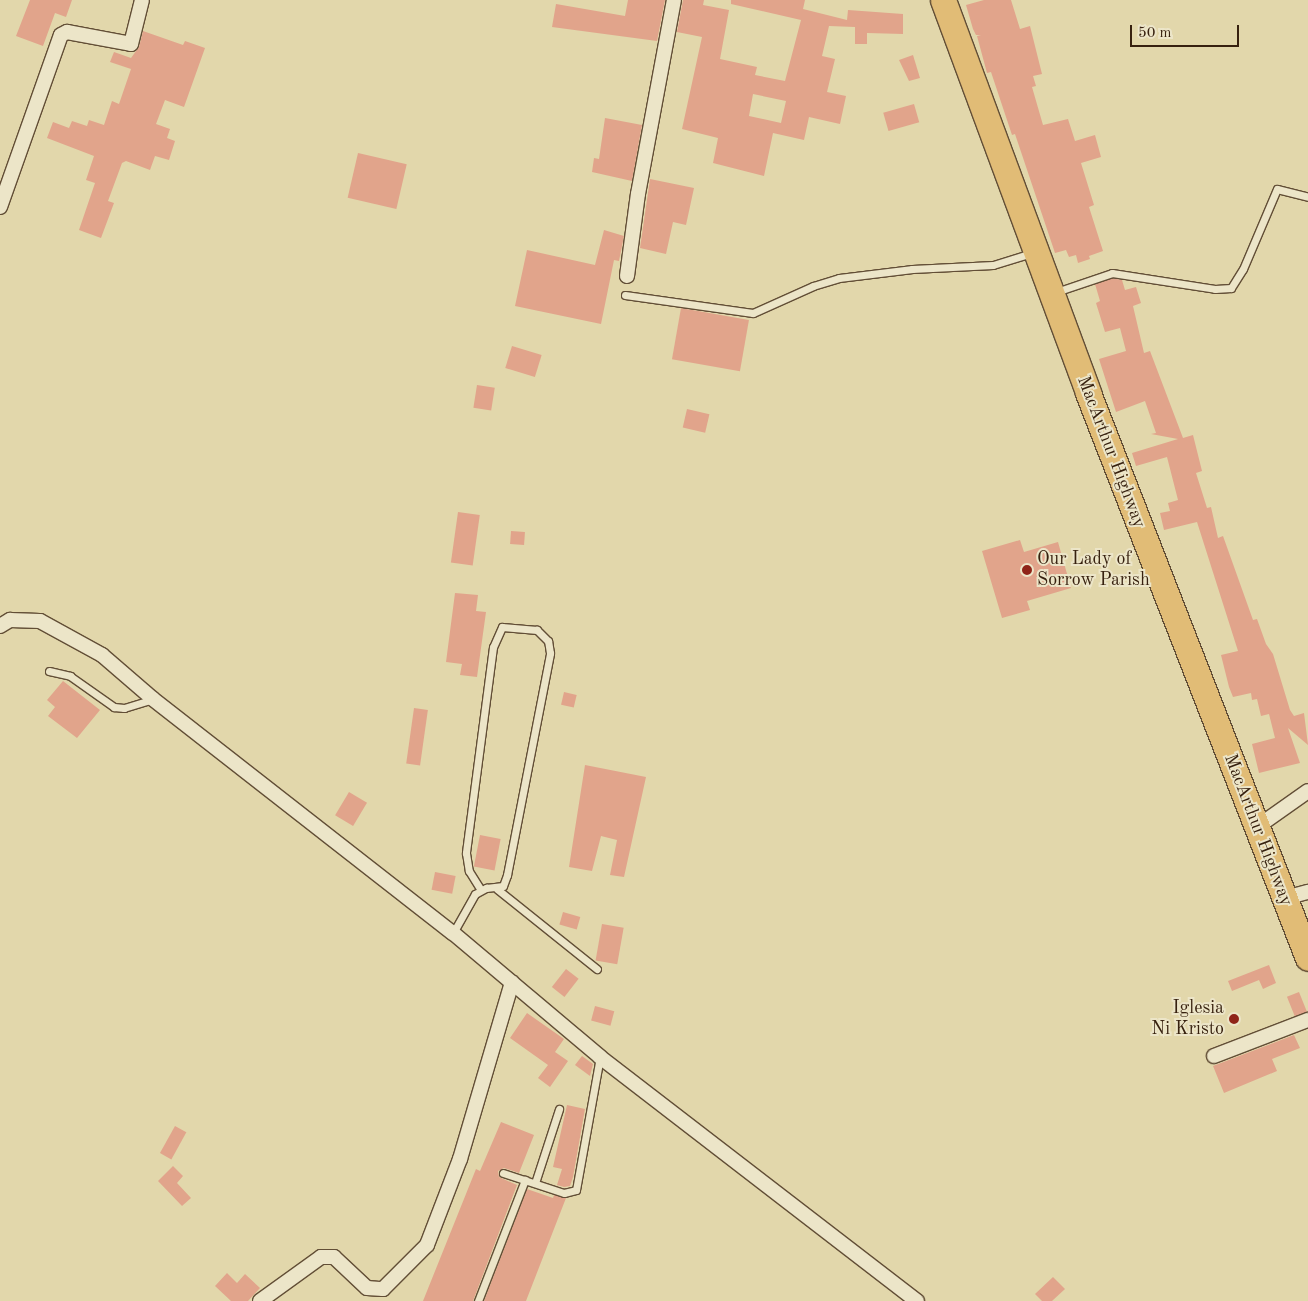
<!DOCTYPE html>
<html>
<head>
<meta charset="utf-8">
<style>
  body { margin:0 }
  #map { position:relative; width:1308px; height:1301px; overflow:hidden; background:#e2d7ab; font-family:"Old Standard TT",serif }
  div>[style] { position:absolute }
  .building>* { inset:0; background:#e1a48b; transform-origin:0 0 }
  .roads { filter:drop-shadow(1px 0 #624e36) drop-shadow(-1px 0 #624e36) drop-shadow(0 1px #624e36) drop-shadow(0 -1px #624e36) }
  .lane>* { height:7px; margin:-3.5px; padding:0 3.5px; transform-origin:3.5px; border-radius:3.5px; background:#ece5c8 }
  .street>* { height:14px; margin:-7px; padding:0 7px; transform-origin:7px; border-radius:7px; background:#ece5c8 }
  .highway>* { height:25px; margin:-12.5px; padding:0 12.5px; transform-origin:12.5px; border-radius:12.5px; background:#e1bc76 }
  .dots>* { width:14px; height:14px; translate:-50% -50%; box-sizing:border-box; border:2px solid #ece5c8; border-radius:50% }
  span { translate:-50% -50%; white-space:nowrap; text-align:center; line-height:1.15; -webkit-text-stroke:4px #ece5c8; paint-order:stroke }
  .street-label { font-size:18px; color:#37210f }
  .poi-label { font-size:18px; color:#37210f }
  .left { translate:0 -50%; text-align:left }
  .right { translate:-100% -50%; text-align:right }
  .scale { position:absolute; left:1130px; top:25px; width:109px; height:22px; box-sizing:border-box; border:2px solid #37210f; border-top:0; padding-left:6px; font-size:15px; line-height:18px; white-space:nowrap; color:#37210f; -webkit-text-stroke:4px #ece5c8; paint-order:stroke }
</style>
</head>
<body>
<div id="map">
  <div class="building">
    <div style="clip-path:polygon(30px 0,72px 0,66px 17px,55px 13px,43px 46px,16px 36px)"></div>
    <div style="clip-path:polygon(628px 0,665px 0,657px 41px,552px 27px,556px 4px,625px 16px)"></div>
    <div style="clip-path:polygon(evenodd,683px 0,704px 0,703px 5px,729px 10px,720px 59px,757px 67px,755px 75px,785px 81px,801px 20px,731px 4px,731px 0,805px 0,803px 9px,847px 20px,848px 10px,903px 14px,903px 34px,867px 33px,867px 44px,855px 44px,855px 27px,829px 26px,822px 56px,835px 59px,827px 92px,846px 96px,840px 124px,809px 117px,804px 140px,773px 133px,764px 176px,713px 163px,718px 138px,682px 129px,702px 37px,677px 32px,683px 0,753px 94px,786px 101px,781px 123px,749px 116px,753px 94px)"></div>
    <div style="clip-path:polygon(984px 0,1011px 0,1020px 29px,1030px 26px,1042px 74px,1033px 76px,1036px 86px,1032px 87px,1043px 125px,1068px 119px,1075px 141px,1095px 135px,1101px 157px,1081px 163px,1094px 205px,1089px 207px,1103px 251px,1089px 256px,1090px 259px,1078px 263px,1076px 255px,1069px 257px,1066px 250px,1055px 253px,1015px 134px,1012px 135px,991px 72px,987px 73px,977px 36px,981px 35px,976px 35px,973px 29px,966px 5px)"></div>
    <div style="clip-path:polygon(143px 31px,183px 45px,185px 41px,205px 48px,184px 107px,165px 100px,156px 124px,170px 129px,167px 138px,175px 141px,169px 160px,155px 156px,150px 170px,126px 161px,122px 163px,108px 201px,114px 203px,101px 238px,79px 230px,95px 183px,86px 180px,94px 156px,47px 138px,53px 122px,69px 128px,72px 121px,87px 126px,89px 120px,104px 125px,112px 101px,119px 104px,131px 69px,110px 62px,114px 52px,131px 58px,139px 47px)"></div>
    <div style="clip-path:polygon(913px 55px,920px 78px,909px 81px,899px 60px)"></div>
    <div style="left:914px;top:104px;width:19px;height:32px;rotate:74deg"></div>
    <div style="clip-path:polygon(605px 118px,642px 125px,632px 181px,592px 172px,594px 158px,599px 159px)"></div>
    <div style="left:358px;top:153px;width:50px;height:46px;rotate:13deg"></div>
    <div style="clip-path:polygon(650px 179px,694px 188px,686px 225px,673px 222px,666px 254px,640px 248px)"></div>
    <div style="clip-path:polygon(604px 230px,624px 236px,619px 261px,614px 260px,601px 324px,515px 306px,527px 250px,595px 265px)"></div>
    <div style="clip-path:polygon(1112px 278px,1122px 280px,1125px 290px,1136px 287px,1141px 303px,1133px 306px,1144px 353px,1150px 351px,1183px 438px,1193px 435px,1202px 471px,1196px 473px,1207px 508px,1211px 507px,1218px 538px,1223px 536px,1253px 620px,1257px 619px,1266px 644px,1273px 654px,1290px 710px,1294px 716px,1304px 713px,1308px 745px,1288px 728px,1300px 763px,1259px 773px,1252px 744px,1275px 738px,1269px 714px,1261px 716px,1257px 699px,1252px 700px,1251px 693px,1233px 697px,1229px 687px,1221px 655px,1238px 651px,1197px 522px,1164px 530px,1160px 513px,1170px 511px,1168px 503px,1178px 500px,1167px 457px,1136px 466px,1132px 453px,1178px 439px,1151px 434px,1156px 433px,1145px 401px,1116px 412px,1099px 359px,1126px 351px,1120px 328px,1105px 332px,1096px 303px,1100px 301px,1095px 284px)"></div>
    <div style="left:681px;top:308px;width:69px;height:52px;rotate:10deg"></div>
    <div style="left:512px;top:346px;width:31px;height:23px;rotate:17deg"></div>
    <div style="left:477px;top:385px;width:18px;height:23px;rotate:9deg"></div>
    <div style="left:687px;top:409px;width:23px;height:19px;rotate:13deg"></div>
    <div style="left:458px;top:512px;width:22px;height:51px;rotate:8deg"></div>
    <div style="left:511px;top:531px;width:14px;height:13px;rotate:4deg"></div>
    <div style="clip-path:polygon(1020px 540px,1024px 552px,1058px 542px,1071px 588px,1027px 601px,1030px 610px,1002px 618px,982px 551px)"></div>
    <div style="clip-path:polygon(455px 593px,478px 595px,476px 611px,486px 612px,477px 677px,460px 675px,462px 664px,446px 662px)"></div>
    <div style="clip-path:polygon(63px 681px,100px 710px,77px 738px,48px 716px,55px 707px,47px 700px)"></div>
    <div style="left:564px;top:692px;width:13px;height:13px;rotate:13deg"></div>
    <div style="left:414px;top:708px;width:14px;height:56px;rotate:8deg"></div>
    <div style="clip-path:polygon(585px 765px,646px 777px,624px 877px,610px 875px,617px 840px,601px 836px,592px 871px,569px 867px)"></div>
    <div style="left:349px;top:792px;width:21px;height:27px;rotate:31deg"></div>
    <div style="left:480px;top:835px;width:21px;height:32px;rotate:11deg"></div>
    <div style="left:435px;top:872px;width:21px;height:18px;rotate:11deg"></div>
    <div style="left:563px;top:912px;width:18px;height:13px;rotate:16deg"></div>
    <div style="left:602px;top:924px;width:22px;height:37px;rotate:10deg"></div>
    <div style="clip-path:polygon(1269px 965px,1276px 983px,1263px 989px,1259px 980px,1232px 991px,1228px 981px)"></div>
    <div style="left:566px;top:969px;width:16px;height:23px;rotate:38deg"></div>
    <div style="left:1299px;top:992px;width:22px;height:13px;rotate:68deg"></div>
    <div style="left:595px;top:1006px;width:20px;height:15px;rotate:15deg"></div>
    <div style="clip-path:polygon(527px 1013px,564px 1039px,555px 1052px,568px 1061px,550px 1087px,538px 1078px,548px 1065px,510px 1038px)"></div>
    <div style="clip-path:polygon(1294px 1035px,1300px 1048px,1272px 1059px,1277px 1071px,1224px 1093px,1213px 1066px)"></div>
    <div style="clip-path:polygon(582px 1056px,593px 1064px,590px 1076px,575px 1065px)"></div>
    <div style="clip-path:polygon(567px 1105px,585px 1109px,573px 1177px,570px 1186px,564px 1187px,557px 1185px,562px 1169px,553px 1167px)"></div>
    <div style="clip-path:polygon(501px 1122px,534px 1135px,519px 1173px,504px 1168px,498px 1171px,499px 1177px,517px 1185px,473px 1301px,423px 1301px,476px 1169px,480px 1171px)"></div>
    <div style="left:175px;top:1126px;width:13px;height:31px;rotate:29deg"></div>
    <div style="clip-path:polygon(173px 1166px,183px 1176px,177px 1183px,191px 1198px,182px 1206px,158px 1181px)"></div>
    <div style="clip-path:polygon(527px 1189px,553px 1198px,554px 1195px,566px 1198px,526px 1301px,484px 1301px)"></div>
    <div style="clip-path:polygon(227px 1273px,237px 1283px,245px 1274px,260px 1288px,248px 1301px,231px 1301px,215px 1286px)"></div>
    <div style="clip-path:polygon(1053px 1277px,1065px 1289px,1052px 1301px,1042px 1301px,1035px 1294px)"></div>
  </div>
  <div class="roads">
    <div class="lane">
      <div style="left:1056px;top:292px;width:59px;rotate:-18.7deg"></div>
      <div style="left:1112px;top:273px;width:104px;rotate:8.8deg"></div>
      <div style="left:1215px;top:289px;width:16px;rotate:-4deg"></div>
      <div style="left:1231px;top:288px;width:22px;rotate:-58deg"></div>
      <div style="left:1243px;top:269px;width:87px;rotate:-67deg"></div>
      <div style="left:1277px;top:189px;width:32px;rotate:14deg"></div>
      <div style="left:625px;top:295px;width:129px;rotate:8deg"></div>
      <div style="left:753px;top:313px;width:66px;rotate:-24.2deg"></div>
      <div style="left:813px;top:286px;width:27px;rotate:-17deg"></div>
      <div style="left:839px;top:278px;width:74px;rotate:-7deg"></div>
      <div style="left:912px;top:269px;width:81px;rotate:-2.8deg"></div>
      <div style="left:993px;top:265px;width:41px;rotate:-17.1deg"></div>
      <div style="left:49px;top:671px;width:22px;rotate:13deg"></div>
      <div style="left:70px;top:676px;width:54px;rotate:35.2deg"></div>
      <div style="left:114px;top:707px;width:10px;rotate:6deg"></div>
      <div style="left:124px;top:708px;width:30px;rotate:-17deg"></div>
      <div style="left:497px;top:889px;width:128px;rotate:38.7deg"></div>
      <div style="left:453px;top:933px;width:45px;rotate:-60.6deg"></div>
      <div style="left:475px;top:894px;width:13px;rotate:-29deg"></div>
      <div style="left:486px;top:888px;width:17px;rotate:-7deg"></div>
      <div style="left:503px;top:886px;width:12px;rotate:-70deg"></div>
      <div style="left:507px;top:875px;width:226px;rotate:-79deg"></div>
      <div style="left:550px;top:653px;width:12px;rotate:-99deg"></div>
      <div style="left:548px;top:641px;width:16px;rotate:-135deg"></div>
      <div style="left:537px;top:630px;width:35px;rotate:-175deg"></div>
      <div style="left:502px;top:627px;width:22px;rotate:114deg"></div>
      <div style="left:493px;top:647px;width:208px;rotate:97.5deg"></div>
      <div style="left:466px;top:853px;width:18px;rotate:81deg"></div>
      <div style="left:469px;top:871px;width:22px;rotate:58deg"></div>
      <div style="left:503px;top:1173px;width:64px;rotate:18.2deg"></div>
      <div style="left:564px;top:1193px;width:12px;rotate:-14deg"></div>
      <div style="left:576px;top:1190px;width:135px;rotate:-79.8deg"></div>
      <div style="left:535px;top:1183px;width:78px;rotate:-72deg"></div>
      <div style="left:478px;top:1301px;width:130px;rotate:-68.8deg"></div>
    </div>
    <div class="street">
      <div style="left:0;top:207px;width:182px;rotate:-70.5deg"></div>
      <div style="left:61px;top:35px;width:7px;rotate:-27deg"></div>
      <div style="left:67px;top:32px;width:65px;rotate:10.6deg"></div>
      <div style="left:131px;top:44px;width:45px;rotate:-76deg"></div>
      <div style="left:627px;top:276px;width:83px;rotate:-82.4deg"></div>
      <div style="left:638px;top:194px;width:197px;rotate:-79.5deg"></div>
      <div style="left:0;top:626px;width:12px;rotate:-31deg"></div>
      <div style="left:10px;top:620px;width:30px;rotate:2deg"></div>
      <div style="left:40px;top:621px;width:71px;rotate:28.7deg"></div>
      <div style="left:102px;top:655px;width:67px;rotate:40.8deg"></div>
      <div style="left:153px;top:699px;width:380px;rotate:38deg"></div>
      <div style="left:453px;top:933px;width:192px;rotate:40.1deg"></div>
      <div style="left:600px;top:1057px;width:400px;rotate:37.6deg"></div>
      <div style="left:1257px;top:827px;width:62px;rotate:-35.2deg"></div>
      <div style="left:1285px;top:898px;width:24px;rotate:-15deg"></div>
      <div style="left:1214px;top:1056px;width:101px;rotate:-21deg"></div>
      <div style="left:260px;top:1301px;width:75px;rotate:-35.8deg"></div>
      <div style="left:321px;top:1257px;width:13px"></div>
      <div style="left:334px;top:1257px;width:45px;rotate:43.2deg"></div>
      <div style="left:367px;top:1288px;width:16px;rotate:4deg"></div>
      <div style="left:383px;top:1289px;width:62px;rotate:-45deg"></div>
      <div style="left:427px;top:1245px;width:92px;rotate:-69deg"></div>
      <div style="left:460px;top:1159px;width:184px;rotate:-73.6deg"></div>
    </div>
    <div class="highway">
      <div style="left:943px;top:0;width:419px;rotate:69.7deg"></div>
      <div style="left:1088px;top:393px;width:606px;rotate:68.73deg"></div>
    </div>
  </div>
  <div class="dots">
    <div style="left:1027px;top:570px;background:#8f2418"></div>
    <div style="left:1234px;top:1019px;background:#8f2418"></div>
  </div>
  <div class="street-label">
    <span style="left:1111px;top:452px;rotate:69deg">MacArthur Highway</span>
    <span style="left:1258px;top:830px;rotate:69deg">MacArthur Highway</span>
  </div>
  <div class="poi-label">
    <span class="left" style="left:1037px;top:570px">Our Lady of<br>Sorrow Parish</span>
    <span class="right" style="left:1224px;top:1019px">Iglesia<br>Ni Kristo</span>
  </div>
  <div class="scale">50 m</div>
</div>
</body>
</html>
